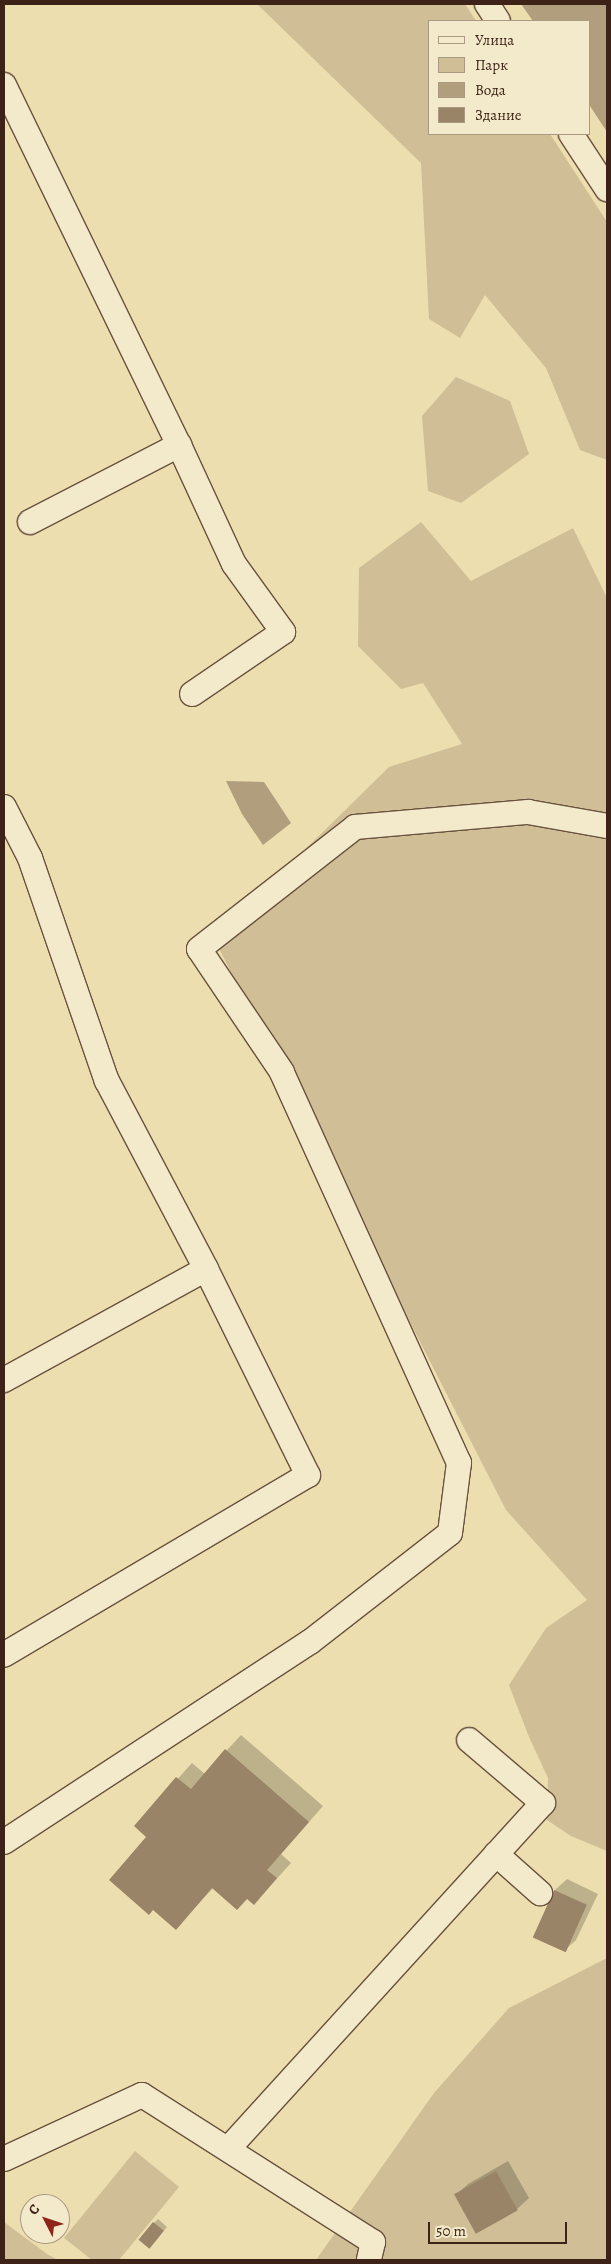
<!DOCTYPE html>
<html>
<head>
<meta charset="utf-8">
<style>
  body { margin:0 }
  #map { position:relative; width:611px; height:2264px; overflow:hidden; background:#eddeb0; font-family:Alegreya,serif }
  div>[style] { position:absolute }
  .green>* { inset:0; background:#cfbe96 }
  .water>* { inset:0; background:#b19e7c }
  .shadow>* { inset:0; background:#0003 }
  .building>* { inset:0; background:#998467; transform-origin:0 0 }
  .roads { filter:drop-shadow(1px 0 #69523d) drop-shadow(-1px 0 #69523d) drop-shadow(0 1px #69523d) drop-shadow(0 -1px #69523d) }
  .minor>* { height:24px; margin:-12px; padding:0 12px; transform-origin:12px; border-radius:12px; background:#f3eacc }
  span { translate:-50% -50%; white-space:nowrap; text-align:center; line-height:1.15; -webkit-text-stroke:4px #f3eacc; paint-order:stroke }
  .frame { position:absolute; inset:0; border:5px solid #3d2317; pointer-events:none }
  .legend { position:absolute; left:428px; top:20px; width:162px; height:115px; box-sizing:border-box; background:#f3eacc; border:1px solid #aa9a84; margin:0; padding:6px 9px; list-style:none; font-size:15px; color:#3d2317 }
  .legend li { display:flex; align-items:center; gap:10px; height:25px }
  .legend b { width:25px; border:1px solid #aa9a84 }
  .north { position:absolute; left:20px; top:2194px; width:50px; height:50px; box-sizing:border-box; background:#f3eacc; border:1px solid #aa9a84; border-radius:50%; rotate:311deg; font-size:14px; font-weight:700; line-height:20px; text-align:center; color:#3d2317 }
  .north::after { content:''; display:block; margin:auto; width:18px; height:22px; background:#8f2418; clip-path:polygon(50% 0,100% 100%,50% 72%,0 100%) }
  .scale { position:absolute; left:428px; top:2222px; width:139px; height:22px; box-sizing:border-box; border:2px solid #3d2317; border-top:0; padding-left:6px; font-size:15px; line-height:18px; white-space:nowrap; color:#3d2317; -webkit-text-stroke:4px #f3eacc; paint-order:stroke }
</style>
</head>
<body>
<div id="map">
  <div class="green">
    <div style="clip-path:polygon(257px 4px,465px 4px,476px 21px,430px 21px,430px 134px,550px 134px,607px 222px,607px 460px,580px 450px,546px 368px,485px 295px,460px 338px,429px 319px,421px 163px)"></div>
    <div style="clip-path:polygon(456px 377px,510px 401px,529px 454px,461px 503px,428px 491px,422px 416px)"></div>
    <div style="clip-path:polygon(421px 522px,471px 581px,573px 528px,607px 598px,607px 1851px,571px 1836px,547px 1820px,548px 1778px,529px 1737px,509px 1685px,546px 1628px,587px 1600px,506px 1510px,214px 939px,389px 767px,462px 744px,423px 683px,401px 689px,358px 646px,359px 568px)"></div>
    <div style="clip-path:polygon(607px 1958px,607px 2260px,316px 2260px,434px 2093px,509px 2008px)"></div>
    <div style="clip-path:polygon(135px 2151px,179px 2187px,119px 2260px,92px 2260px,64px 2238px)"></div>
    <div style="clip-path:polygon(4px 2222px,47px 2254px,58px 2260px,4px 2260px)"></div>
  </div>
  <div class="water">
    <div style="clip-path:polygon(521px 4px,607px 4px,607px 132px,590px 106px,590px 21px,533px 21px)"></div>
    <div style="clip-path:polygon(226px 781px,264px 782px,291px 823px,263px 845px,242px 814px)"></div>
  </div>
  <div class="shadow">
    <div style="clip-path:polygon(241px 1735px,323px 1806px,281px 1854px,291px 1863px,254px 1904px,247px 1898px,213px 1888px,176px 1928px,148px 1837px,135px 1826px,192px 1763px,205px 1774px)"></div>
    <div style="clip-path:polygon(567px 1879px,598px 1894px,576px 1940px,564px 1951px,533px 1937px,555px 1890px)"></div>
    <div style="clip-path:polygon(508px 2161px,529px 2198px,517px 2209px,456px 2195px,468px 2184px)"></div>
    <div style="clip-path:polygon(158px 2219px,167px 2227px,153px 2244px,154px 2223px)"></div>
  </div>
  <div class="building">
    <div style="clip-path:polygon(225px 1749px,309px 1822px,267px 1870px,277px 1878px,254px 1905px,247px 1899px,237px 1910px,212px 1888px,176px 1930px,153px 1910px,149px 1915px,109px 1880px,146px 1837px,134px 1826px,176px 1777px,191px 1789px)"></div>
    <div style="left:554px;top:1890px;width:36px;height:52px;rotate:24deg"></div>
    <div style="left:496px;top:2171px;width:45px;height:48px;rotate:61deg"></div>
    <div style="left:153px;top:2222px;width:14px;height:23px;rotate:39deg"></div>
  </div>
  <div class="roads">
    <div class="minor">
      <div style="left:487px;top:4px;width:20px;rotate:57deg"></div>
      <div style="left:4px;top:85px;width:400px;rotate:64.1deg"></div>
      <div style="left:179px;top:445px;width:131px;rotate:65.2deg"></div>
      <div style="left:234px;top:564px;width:84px;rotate:54.2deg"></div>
      <div style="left:283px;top:632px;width:110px;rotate:145.7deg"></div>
      <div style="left:571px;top:134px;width:66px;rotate:56.8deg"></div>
      <div style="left:30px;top:522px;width:168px;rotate:-27.3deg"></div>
      <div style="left:4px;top:807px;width:57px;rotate:63deg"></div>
      <div style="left:30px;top:858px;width:236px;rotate:71deg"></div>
      <div style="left:107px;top:1081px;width:212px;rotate:62.2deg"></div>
      <div style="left:206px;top:1269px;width:230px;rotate:63.7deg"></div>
      <div style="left:308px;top:1475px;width:353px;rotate:149.4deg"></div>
      <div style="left:4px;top:1380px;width:230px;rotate:-28.8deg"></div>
      <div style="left:4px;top:1842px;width:366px;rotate:-33.2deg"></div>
      <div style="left:310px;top:1642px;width:177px;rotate:-37.9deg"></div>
      <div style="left:450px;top:1533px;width:71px;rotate:-82.7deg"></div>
      <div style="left:459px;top:1463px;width:429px;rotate:-114.4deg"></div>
      <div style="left:282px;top:1072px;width:148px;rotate:-124deg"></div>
      <div style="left:199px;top:949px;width:198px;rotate:-38deg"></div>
      <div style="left:355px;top:827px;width:174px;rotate:-5deg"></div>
      <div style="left:528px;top:812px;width:80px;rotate:10deg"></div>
      <div style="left:496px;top:1854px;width:59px;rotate:41.6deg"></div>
      <div style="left:228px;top:2149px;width:468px;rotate:-47.7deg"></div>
      <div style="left:543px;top:1803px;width:97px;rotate:-139.6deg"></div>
      <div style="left:4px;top:2159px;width:152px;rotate:-24.9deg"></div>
      <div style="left:142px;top:2095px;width:274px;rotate:32.5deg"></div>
      <div style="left:373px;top:2242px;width:18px;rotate:103deg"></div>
    </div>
  </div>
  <div class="frame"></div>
  <ul class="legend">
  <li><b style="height:6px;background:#f3eacc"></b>Улица</li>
  <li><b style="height:14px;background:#cfbe96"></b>Парк</li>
  <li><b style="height:14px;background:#b19e7c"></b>Вода</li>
  <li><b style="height:14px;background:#998467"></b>Здание</li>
  </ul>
  <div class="north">С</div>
  <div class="scale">50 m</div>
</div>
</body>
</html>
